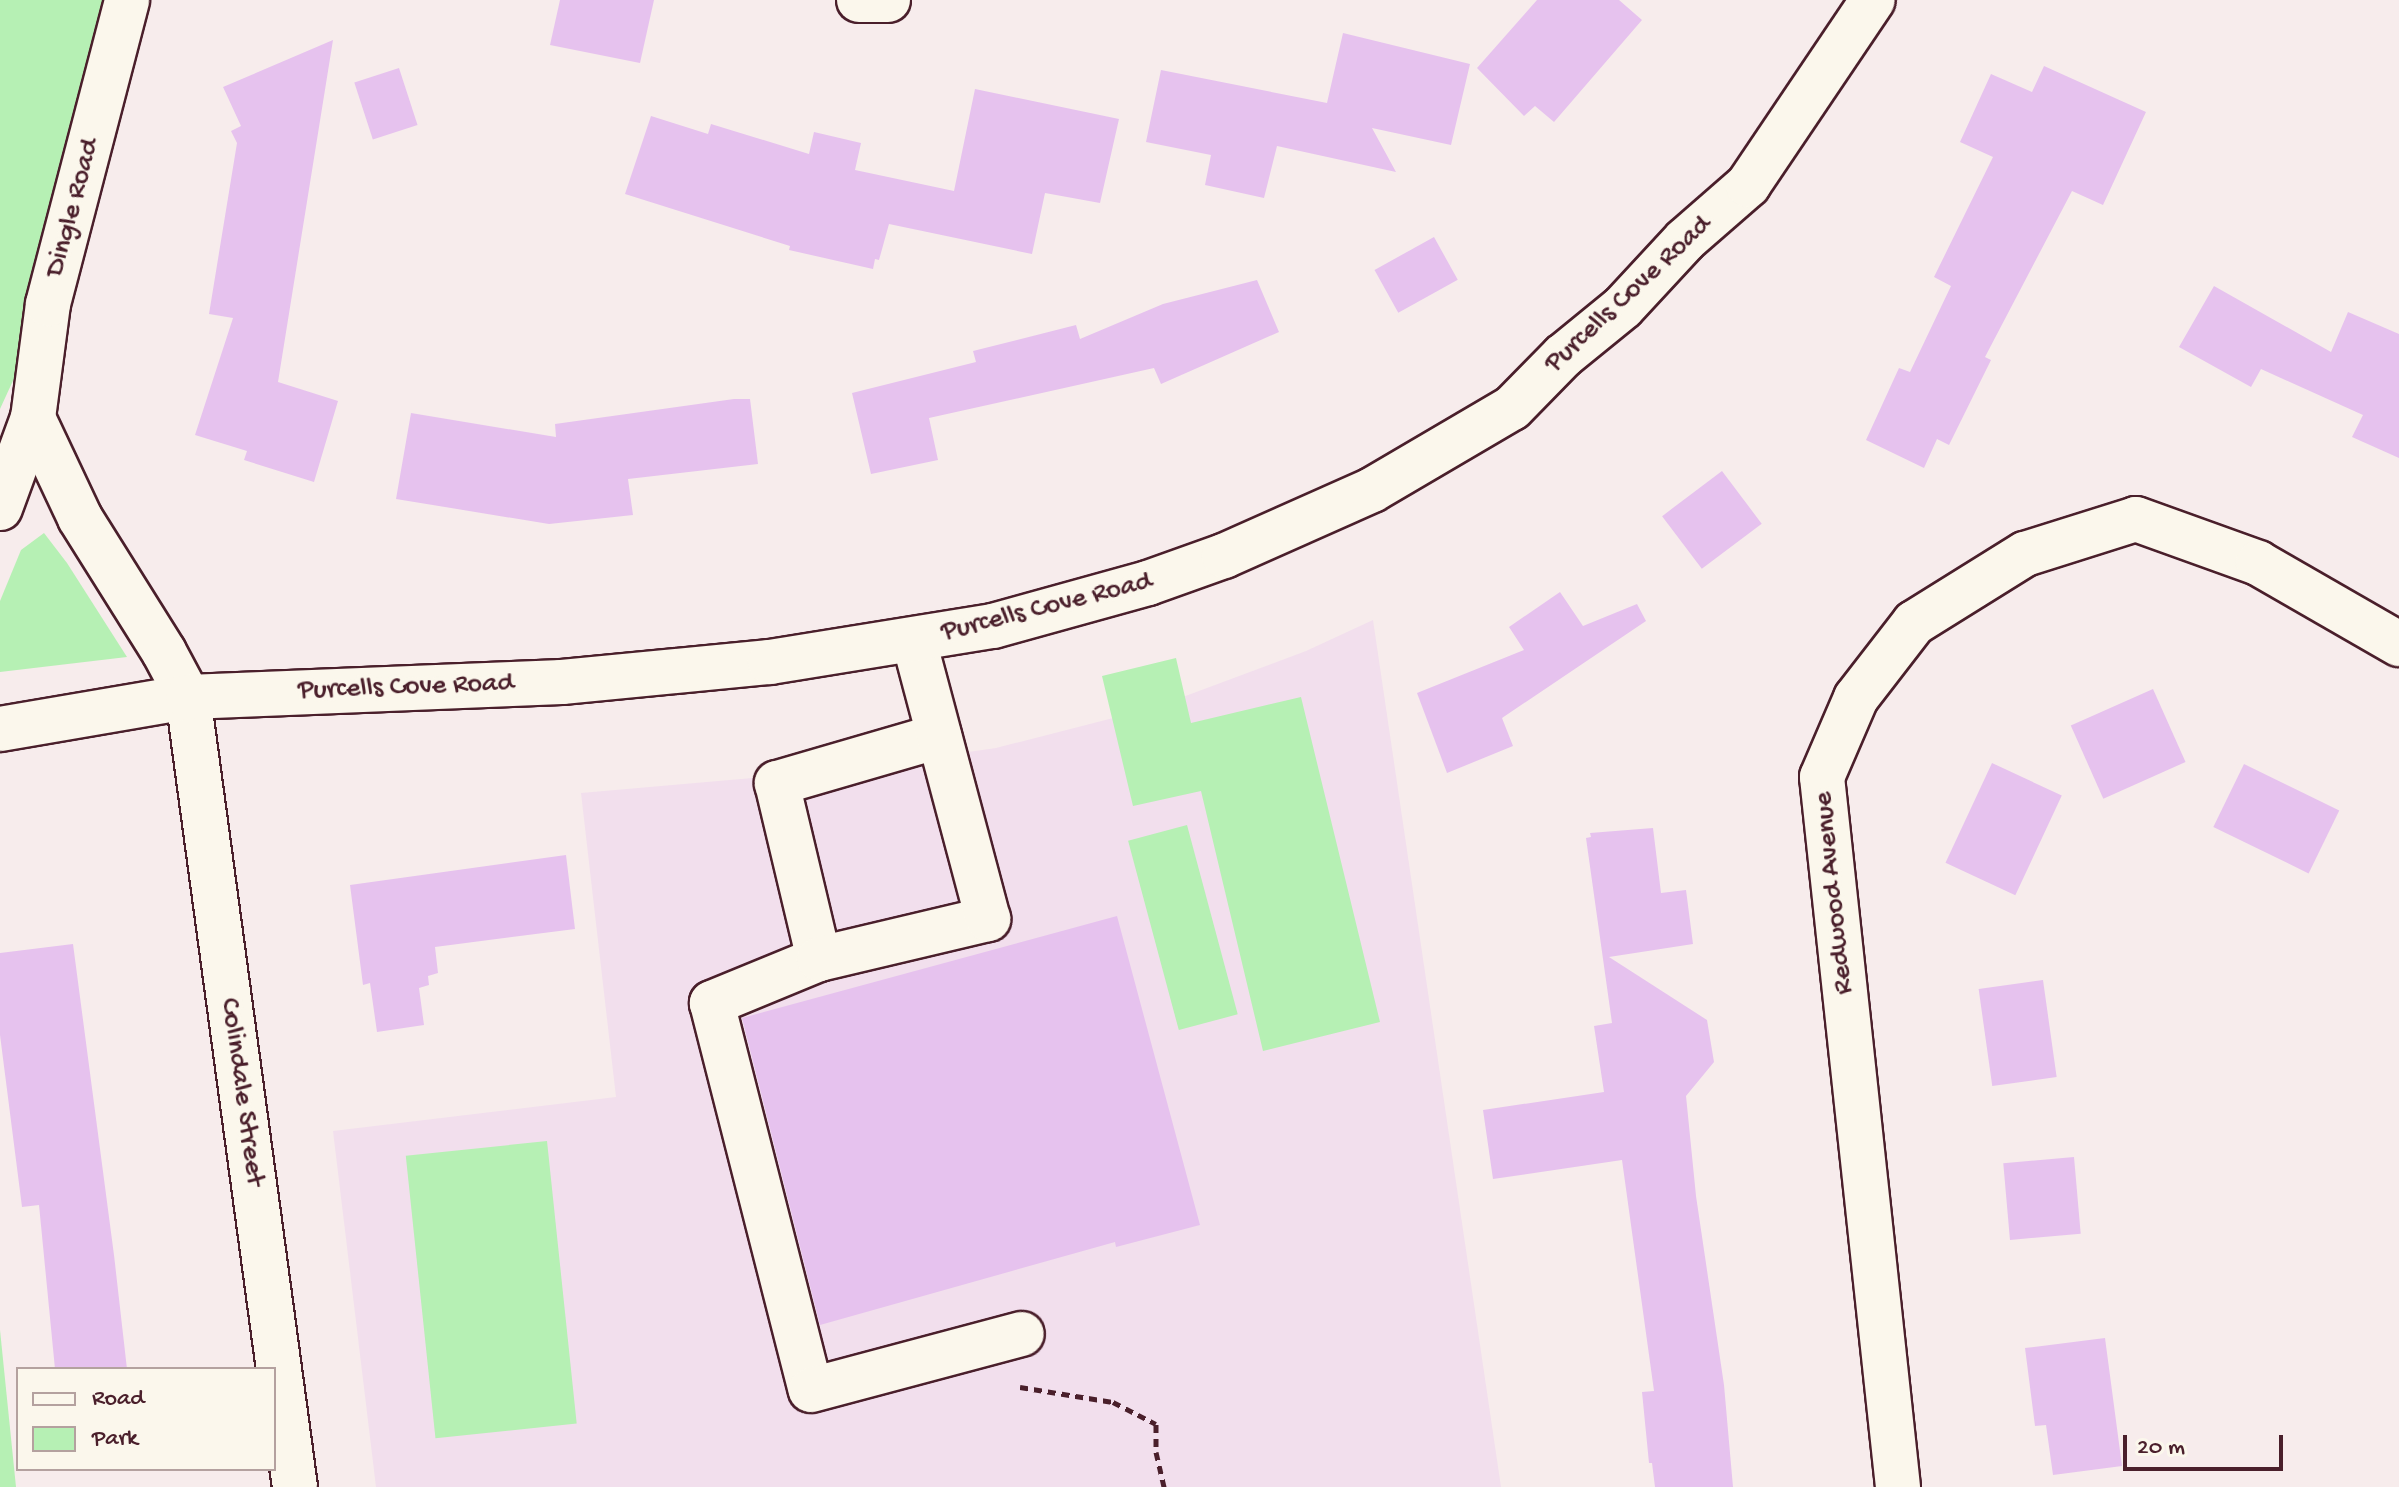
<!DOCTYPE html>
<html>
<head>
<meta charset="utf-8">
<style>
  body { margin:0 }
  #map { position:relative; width:2399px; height:1487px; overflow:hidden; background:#f7ecec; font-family:"Gochi Hand",sans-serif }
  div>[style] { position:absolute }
  .built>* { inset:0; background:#f2dfed }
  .green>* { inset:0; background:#b6f0b4; transform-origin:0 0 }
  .building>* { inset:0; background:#e6c2ee; transform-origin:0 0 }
  .path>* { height:5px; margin-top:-2.5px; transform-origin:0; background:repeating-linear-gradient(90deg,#4a1f2b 0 8px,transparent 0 14px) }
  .roads { filter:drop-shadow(2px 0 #4a1f2b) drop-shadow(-2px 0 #4a1f2b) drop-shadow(0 2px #4a1f2b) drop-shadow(0 -2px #4a1f2b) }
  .minor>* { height:44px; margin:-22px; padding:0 22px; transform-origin:22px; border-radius:22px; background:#fbf7ec }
  .major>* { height:44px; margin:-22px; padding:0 22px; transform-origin:22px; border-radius:22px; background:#fbf7ec }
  span { translate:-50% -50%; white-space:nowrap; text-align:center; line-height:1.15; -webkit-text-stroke:8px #fbf7ec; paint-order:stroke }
  .street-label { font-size:28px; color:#4a1f2b }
  .legend { position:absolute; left:16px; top:1367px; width:260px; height:104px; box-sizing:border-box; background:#fbf7ec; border:2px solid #b4a19f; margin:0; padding:10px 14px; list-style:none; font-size:24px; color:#4a1f2b }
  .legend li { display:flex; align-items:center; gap:16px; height:40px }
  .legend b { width:40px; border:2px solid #b4a19f }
  .scale { position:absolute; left:2123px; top:1435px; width:160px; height:36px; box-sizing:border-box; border:4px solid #4a1f2b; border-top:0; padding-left:10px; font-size:24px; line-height:28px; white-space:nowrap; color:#4a1f2b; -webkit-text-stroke:6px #fbf7ec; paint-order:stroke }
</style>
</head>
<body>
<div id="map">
  <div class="built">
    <div style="clip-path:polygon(1373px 620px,1501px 1487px,376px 1487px,333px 1131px,616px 1097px,581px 793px,843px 770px,996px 748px,1156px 707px,1306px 651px)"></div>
  </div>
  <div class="green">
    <div style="clip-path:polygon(0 0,151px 0,76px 207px,84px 226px,0 409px)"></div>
    <div style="clip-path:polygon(44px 533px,67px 563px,127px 657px,0 672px,0 601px,21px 550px)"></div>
    <div style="clip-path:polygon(1176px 658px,1191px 723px,1301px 697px,1380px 1022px,1263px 1051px,1201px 791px,1133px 806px,1102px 676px)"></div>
    <div style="left:1187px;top:825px;width:196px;height:61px;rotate:75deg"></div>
    <div style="left:547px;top:1141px;width:284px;height:142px;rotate:84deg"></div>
    <div style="clip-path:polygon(0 1330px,16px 1487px,0 1487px)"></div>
  </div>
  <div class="building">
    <div style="clip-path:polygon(560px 0,654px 0,640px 63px,550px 45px)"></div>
    <div style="clip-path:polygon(1537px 0,1619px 0,1642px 20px,1554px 122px,1535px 106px,1524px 116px,1477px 68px)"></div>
    <div style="clip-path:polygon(1343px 33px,1470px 64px,1451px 145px,1372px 128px,1396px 172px,1277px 146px,1264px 198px,1205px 185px,1211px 155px,1146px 142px,1161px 70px,1327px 103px)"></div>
    <div style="clip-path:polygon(333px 40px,278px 382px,338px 401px,314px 482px,244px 460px,247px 451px,195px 435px,233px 318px,209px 314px,237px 143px,231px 131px,241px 126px,223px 87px)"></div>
    <div style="clip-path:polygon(2044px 66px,2146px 112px,2103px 205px,2072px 191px,1985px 357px,1991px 360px,1949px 445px,1937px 439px,1924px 468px,1866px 440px,1899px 368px,1910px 372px,1951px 286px,1934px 277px,1993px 157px,1960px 142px,1991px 74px,2032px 92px)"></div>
    <div style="left:399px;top:68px;width:60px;height:47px;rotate:72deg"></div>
    <div style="clip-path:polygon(975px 89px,1119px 119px,1100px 203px,1045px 193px,1032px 254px,889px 224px,879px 260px,875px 259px,873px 269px,789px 250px,790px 246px,625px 194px,651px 116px,708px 134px,711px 124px,809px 154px,814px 132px,861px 143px,855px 170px,954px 191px)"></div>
    <div style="left:1434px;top:237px;width:49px;height:68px;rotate:61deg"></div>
    <div style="clip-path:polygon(1257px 280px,1279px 332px,1161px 384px,1154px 368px,929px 418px,938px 460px,871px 474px,852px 393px,976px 362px,973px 351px,1076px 325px,1080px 339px,1163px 304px)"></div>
    <div style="clip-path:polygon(2214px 286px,2331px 352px,2348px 312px,2399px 334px,2399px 458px,2352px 437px,2363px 415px,2261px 369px,2251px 387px,2179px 347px)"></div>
    <div style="clip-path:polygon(734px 399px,750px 399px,758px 464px,628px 479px,633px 515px,549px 524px,396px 499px,411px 413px,556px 437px,555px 424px)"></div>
    <div style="left:1722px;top:471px;width:66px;height:75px;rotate:53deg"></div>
    <div style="clip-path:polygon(1560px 592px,1583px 626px,1637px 604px,1646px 621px,1502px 718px,1513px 746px,1447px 773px,1417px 693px,1524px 650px,1509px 627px)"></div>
    <div style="left:2153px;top:689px;width:80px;height:90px;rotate:66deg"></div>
    <div style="left:1992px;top:763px;width:77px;height:110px;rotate:25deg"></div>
    <div style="left:2244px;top:764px;width:106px;height:70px;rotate:26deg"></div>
    <div style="clip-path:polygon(1653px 828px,1661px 893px,1686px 890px,1693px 944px,1609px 957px,1707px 1020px,1714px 1062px,1686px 1096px,1696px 1196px,1724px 1385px,1733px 1487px,1655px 1487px,1652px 1463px,1649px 1463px,1642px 1392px,1654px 1391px,1622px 1160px,1493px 1179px,1483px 1110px,1604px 1092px,1594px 1026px,1612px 1023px,1586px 838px,1591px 837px,1590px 833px)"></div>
    <div style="clip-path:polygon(566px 855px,575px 929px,435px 947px,438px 973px,428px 976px,429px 985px,419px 988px,424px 1025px,377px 1032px,370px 983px,363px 985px,350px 885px)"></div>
    <div style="clip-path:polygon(1117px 916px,1200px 1225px,1116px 1247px,1115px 1242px,820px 1325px,742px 1018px)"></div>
    <div style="clip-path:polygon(73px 944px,114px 1255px,127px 1369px,55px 1369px,39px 1205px,22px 1207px,0 1035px,0 953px)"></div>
    <div style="left:2043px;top:980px;width:98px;height:65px;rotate:82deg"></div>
    <div style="left:2074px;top:1157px;width:77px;height:71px;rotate:85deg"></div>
    <div style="clip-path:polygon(2105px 1338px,2122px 1466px,2053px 1475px,2046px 1425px,2035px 1426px,2025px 1348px)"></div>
  </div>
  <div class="path">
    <div style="left:1020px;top:1387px;width:94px;rotate:9.2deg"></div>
    <div style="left:1113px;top:1402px;width:48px;rotate:27.1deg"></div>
    <div style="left:1156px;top:1424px;width:28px;rotate:90deg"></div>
    <div style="left:1156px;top:1452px;width:36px;rotate:77deg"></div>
  </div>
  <div class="roads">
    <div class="minor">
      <div style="left:859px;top:0;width:29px"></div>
      <div style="left:33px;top:418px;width:110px;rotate:64.8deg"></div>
      <div style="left:80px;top:518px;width:158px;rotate:57.9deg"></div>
      <div style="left:164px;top:652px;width:51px;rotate:61.9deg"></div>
      <div style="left:188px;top:697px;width:797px;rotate:82.29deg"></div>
      <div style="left:0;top:508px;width:96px;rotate:-69.9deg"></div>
      <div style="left:33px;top:418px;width:115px;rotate:-82.5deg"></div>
      <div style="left:48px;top:304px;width:314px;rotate:-75.4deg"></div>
      <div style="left:939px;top:736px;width:169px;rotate:163.8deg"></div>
      <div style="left:777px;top:783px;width:181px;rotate:76.6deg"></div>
      <div style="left:819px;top:959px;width:116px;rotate:157.6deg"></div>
      <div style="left:712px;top:1003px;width:399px;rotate:75.7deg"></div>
      <div style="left:811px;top:1390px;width:218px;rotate:-14.9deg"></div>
      <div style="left:819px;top:959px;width:174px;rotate:-13.3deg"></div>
      <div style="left:988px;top:919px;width:288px;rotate:-104.9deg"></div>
      <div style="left:1898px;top:1487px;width:714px;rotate:-96.11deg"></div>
      <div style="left:1822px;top:777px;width:86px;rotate:-66.7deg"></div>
      <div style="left:1856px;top:698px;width:95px;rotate:-52.3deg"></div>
      <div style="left:1914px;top:623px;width:131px;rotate:-31.9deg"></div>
      <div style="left:2025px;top:554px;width:116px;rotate:-17.5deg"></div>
      <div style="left:2136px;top:519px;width:130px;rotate:19.8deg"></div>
      <div style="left:2258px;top:563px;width:163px;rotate:29.9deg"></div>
    </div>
    <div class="major">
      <div style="left:0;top:729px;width:191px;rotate:-9.7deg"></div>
      <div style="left:188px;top:697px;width:374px;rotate:-2.3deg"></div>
      <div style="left:562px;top:682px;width:209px;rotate:-5.5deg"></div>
      <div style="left:770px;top:662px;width:226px;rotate:-9.2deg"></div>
      <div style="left:993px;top:626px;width:161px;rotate:-15.5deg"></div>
      <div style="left:1148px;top:583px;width:81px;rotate:-19.6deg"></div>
      <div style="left:1224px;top:556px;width:162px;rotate:-24deg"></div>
      <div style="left:1372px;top:490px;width:162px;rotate:-30.4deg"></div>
      <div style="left:1512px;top:408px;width:73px;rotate:-45.6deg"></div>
      <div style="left:1563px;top:356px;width:77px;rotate:-39.2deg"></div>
      <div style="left:1623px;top:307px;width:91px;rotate:-47.2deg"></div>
      <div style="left:1685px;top:240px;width:84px;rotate:-41.1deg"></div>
      <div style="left:1748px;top:185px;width:223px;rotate:-56deg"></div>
    </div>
  </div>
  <div class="street-label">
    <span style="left:74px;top:208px;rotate:-75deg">Dingle Road</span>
    <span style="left:1629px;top:295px;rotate:-43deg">Purcells Cove Road</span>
    <span style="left:1047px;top:608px;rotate:-14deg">Purcells Cove Road</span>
    <span style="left:406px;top:688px;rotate:-2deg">Purcells Cove Road</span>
    <span style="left:1835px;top:893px;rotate:-96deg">Redwood Avenue</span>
    <span style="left:241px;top:1092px;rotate:82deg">Colindale Street</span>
  </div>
  <ul class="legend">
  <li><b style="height:10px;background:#fbf7ec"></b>Road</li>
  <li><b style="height:22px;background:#b6f0b4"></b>Park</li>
  </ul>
  <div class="scale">20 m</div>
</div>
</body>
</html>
